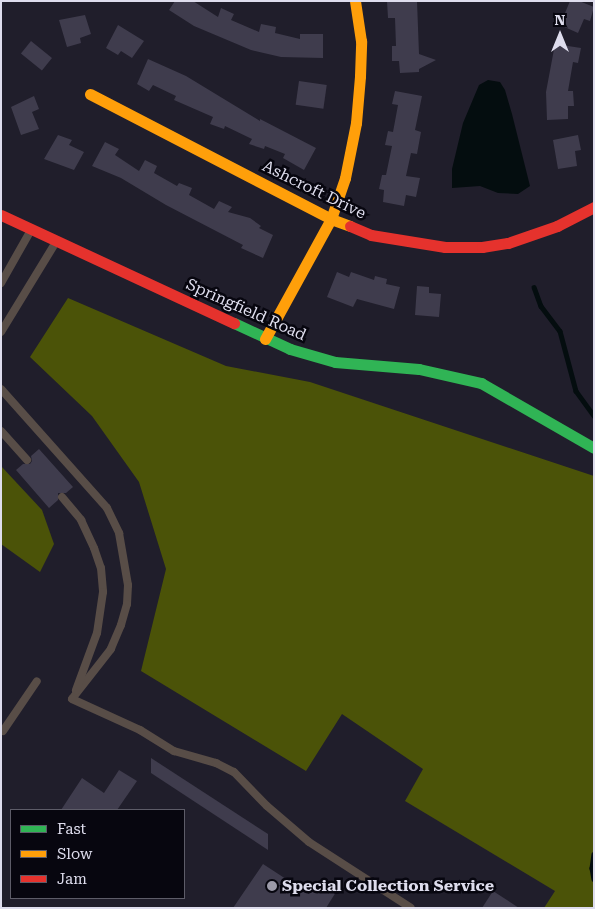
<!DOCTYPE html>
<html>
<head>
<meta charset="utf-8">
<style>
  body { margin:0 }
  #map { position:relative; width:595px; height:909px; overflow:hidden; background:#201e2b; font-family:"Roboto Serif",serif }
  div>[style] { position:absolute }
  .forest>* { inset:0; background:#4b5308 }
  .water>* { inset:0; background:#040d0f }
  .stream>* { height:4.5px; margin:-2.25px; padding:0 2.25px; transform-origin:2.25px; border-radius:2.25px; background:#040d0f }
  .building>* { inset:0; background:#3f3c4d; transform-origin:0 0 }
  .lane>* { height:8px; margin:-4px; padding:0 4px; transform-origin:4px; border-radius:4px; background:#584d47 }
  .fast>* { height:11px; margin:-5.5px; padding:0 5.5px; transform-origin:5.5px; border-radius:5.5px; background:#30b455 }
  .slow>* { height:11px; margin:-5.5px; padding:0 5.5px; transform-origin:5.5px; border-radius:5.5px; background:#ff9f0a }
  .jam>* { height:11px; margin:-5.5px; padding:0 5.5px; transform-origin:5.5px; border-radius:5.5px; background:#e5322d }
  .dots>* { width:14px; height:14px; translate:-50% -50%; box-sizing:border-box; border:2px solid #07060f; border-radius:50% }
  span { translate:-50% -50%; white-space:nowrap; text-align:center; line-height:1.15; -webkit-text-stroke:5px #07060f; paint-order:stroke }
  .street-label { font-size:16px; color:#dedded }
  .poi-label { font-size:16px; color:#dedded; font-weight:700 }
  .left { translate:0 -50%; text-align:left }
  .frame { position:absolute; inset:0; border:2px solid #dedded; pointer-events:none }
  .legend { position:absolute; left:10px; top:809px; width:175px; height:90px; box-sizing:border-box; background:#07060f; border:1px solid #5d5c68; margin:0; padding:6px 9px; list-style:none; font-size:15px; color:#dedded }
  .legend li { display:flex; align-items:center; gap:10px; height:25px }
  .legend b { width:25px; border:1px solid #5d5c68 }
  .north { position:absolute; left:535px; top:10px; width:50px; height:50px; -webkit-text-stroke:4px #07060f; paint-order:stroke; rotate:0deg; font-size:14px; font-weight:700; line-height:20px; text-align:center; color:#dedded }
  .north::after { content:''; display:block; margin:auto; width:18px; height:22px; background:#dedded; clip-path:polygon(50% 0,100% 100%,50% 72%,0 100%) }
</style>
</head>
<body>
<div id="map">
  <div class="forest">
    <div style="clip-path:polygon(68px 298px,226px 366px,310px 382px,594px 476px,594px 908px,544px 908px,555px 891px,405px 801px,423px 769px,342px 714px,306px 771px,141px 671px,166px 569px,139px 482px,92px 416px,30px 357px)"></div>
    <div style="clip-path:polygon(1px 466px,42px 510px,54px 544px,40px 572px,1px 544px)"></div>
  </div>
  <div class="water">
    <div style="clip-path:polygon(488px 80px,500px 82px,505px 90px,512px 114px,530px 186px,518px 194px,498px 193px,480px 186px,452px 188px,452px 169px,463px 123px,479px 85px)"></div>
  </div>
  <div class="stream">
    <div style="left:534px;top:287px;width:20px;rotate:70deg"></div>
    <div style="left:541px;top:306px;width:31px;rotate:53deg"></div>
    <div style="left:560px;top:331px;width:62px;rotate:75.1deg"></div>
    <div style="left:576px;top:391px;width:31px;rotate:54deg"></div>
    <div style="left:594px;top:854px;width:14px;rotate:98deg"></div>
    <div style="left:592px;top:868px;width:11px;rotate:80deg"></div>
  </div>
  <div class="building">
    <div style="clip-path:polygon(175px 1px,193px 1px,218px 17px,221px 8px,234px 14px,231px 20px,259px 32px,261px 24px,276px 27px,275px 33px,300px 39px,300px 34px,323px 34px,323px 58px,281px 57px,251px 50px,194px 26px,169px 10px)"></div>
    <div style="clip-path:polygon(387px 1px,417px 1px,419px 54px,436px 60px,419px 69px,419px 72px,400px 73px,399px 61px,392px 61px,392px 46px,396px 46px,395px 18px,388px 18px)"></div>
    <div style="clip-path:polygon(570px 1px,579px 1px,594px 7px,590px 21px,584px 19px,578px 33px,560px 25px)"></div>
    <div style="clip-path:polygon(85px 15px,91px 34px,80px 38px,81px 43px,67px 47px,59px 20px)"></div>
    <div style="clip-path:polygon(118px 25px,144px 41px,132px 58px,121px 51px,118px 55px,106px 48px)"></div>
    <div style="left:31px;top:41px;width:27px;height:16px;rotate:39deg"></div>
    <div style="clip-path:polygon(555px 44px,581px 48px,578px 63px,573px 62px,568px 91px,573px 91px,574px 106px,568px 106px,568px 119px,547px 120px,546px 92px)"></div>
    <div style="clip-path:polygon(148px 59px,186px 76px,260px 121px,260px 119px,316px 148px,304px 170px,283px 158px,285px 154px,265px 146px,264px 149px,249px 144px,252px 139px,225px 126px,224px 129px,210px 124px,213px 117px,174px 100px,176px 96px,153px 85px,149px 91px,137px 84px)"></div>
    <div style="left:299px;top:81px;width:28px;height:24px;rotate:8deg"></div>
    <div style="clip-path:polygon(395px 91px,422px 96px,415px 130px,421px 132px,417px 154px,411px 153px,406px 176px,420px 178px,416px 197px,406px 195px,404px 206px,383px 202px,384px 190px,379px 189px,382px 175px,386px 175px,392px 146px,385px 145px,388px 131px,393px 132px,398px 105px,392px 104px)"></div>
    <div style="clip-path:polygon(34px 96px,39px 109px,32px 112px,39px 129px,21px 135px,11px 107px)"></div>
    <div style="clip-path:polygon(58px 135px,72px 140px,69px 145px,84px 152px,74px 170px,44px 159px)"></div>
    <div style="clip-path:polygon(578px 135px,581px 150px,575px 151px,577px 166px,558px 169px,553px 140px)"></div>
    <div style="clip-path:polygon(105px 142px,119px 149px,115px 155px,139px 171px,145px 160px,157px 166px,154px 173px,177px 186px,179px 183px,192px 188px,189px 195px,214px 209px,219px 201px,232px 207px,228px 212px,250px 218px,261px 226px,259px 228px,273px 235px,263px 258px,241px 248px,243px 245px,166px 205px,121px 178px,92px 166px)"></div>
    <div style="clip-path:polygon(337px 272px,349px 277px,351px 272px,374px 280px,375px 276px,387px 279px,386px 284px,400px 287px,394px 309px,357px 299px,353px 307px,327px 297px)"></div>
    <div style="clip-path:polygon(417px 286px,429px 287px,429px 293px,441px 294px,439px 317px,415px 315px)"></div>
    <div style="clip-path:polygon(39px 449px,73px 487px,66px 493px,58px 493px,58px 500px,49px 508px,16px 470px,23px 464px,30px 464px,32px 461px,31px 456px)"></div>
    <div style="clip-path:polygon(151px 758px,268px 834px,268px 850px,151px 773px)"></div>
    <div style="clip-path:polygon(119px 770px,137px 781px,117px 810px,61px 810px,82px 778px,104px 793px)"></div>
    <div style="clip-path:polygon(263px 864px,309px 894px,317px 880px,336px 892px,326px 908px,233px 908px)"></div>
    <div style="clip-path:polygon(493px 891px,519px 908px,482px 908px)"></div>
  </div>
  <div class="lane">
    <div style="left:1px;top:283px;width:61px;rotate:-60.5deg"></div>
    <div style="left:1px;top:332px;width:105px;rotate:-58.6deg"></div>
    <div style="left:1px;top:389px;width:159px;rotate:48.3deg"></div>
    <div style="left:107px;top:508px;width:28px;rotate:64deg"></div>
    <div style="left:119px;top:533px;width:53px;rotate:80.2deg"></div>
    <div style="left:128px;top:585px;width:19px;rotate:93deg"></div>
    <div style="left:127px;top:604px;width:22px;rotate:106deg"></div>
    <div style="left:121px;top:625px;width:26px;rotate:113deg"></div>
    <div style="left:111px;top:649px;width:63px;rotate:128deg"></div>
    <div style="left:1px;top:431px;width:39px;rotate:48deg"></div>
    <div style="left:62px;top:497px;width:30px;rotate:50deg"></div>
    <div style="left:81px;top:520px;width:31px;rotate:65deg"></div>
    <div style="left:94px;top:548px;width:21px;rotate:71deg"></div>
    <div style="left:101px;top:568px;width:24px;rotate:85deg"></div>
    <div style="left:103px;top:592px;width:41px;rotate:98.3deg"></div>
    <div style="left:97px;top:633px;width:61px;rotate:110.2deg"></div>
    <div style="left:72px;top:699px;width:75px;rotate:24.5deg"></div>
    <div style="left:140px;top:730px;width:40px;rotate:32deg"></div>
    <div style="left:174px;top:751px;width:44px;rotate:15.9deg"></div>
    <div style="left:216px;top:763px;width:20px;rotate:27deg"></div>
    <div style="left:234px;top:772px;width:47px;rotate:45.9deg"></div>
    <div style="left:267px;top:806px;width:55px;rotate:40.6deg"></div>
    <div style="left:309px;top:842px;width:121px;rotate:32.9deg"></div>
    <div style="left:3px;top:731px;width:60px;rotate:-55.8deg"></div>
  </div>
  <div class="fast">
    <div style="left:234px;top:323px;width:62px;rotate:24.9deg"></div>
    <div style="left:290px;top:349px;width:47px;rotate:16.1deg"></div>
    <div style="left:335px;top:362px;width:84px;rotate:4.8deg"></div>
    <div style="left:419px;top:369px;width:64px;rotate:12.7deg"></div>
    <div style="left:481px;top:383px;width:130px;rotate:29.9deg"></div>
  </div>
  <div class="slow">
    <div style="left:90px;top:94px;width:271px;rotate:27.4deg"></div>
    <div style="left:331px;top:219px;width:20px;rotate:20deg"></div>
    <div style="left:265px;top:339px;width:137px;rotate:-61.2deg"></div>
    <div style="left:331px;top:219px;width:43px;rotate:-71.1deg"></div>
    <div style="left:345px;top:178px;width:56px;rotate:-78.7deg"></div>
    <div style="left:356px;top:123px;width:47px;rotate:-85.1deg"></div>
    <div style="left:360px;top:76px;width:35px;rotate:-88deg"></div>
    <div style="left:361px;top:41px;width:40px;rotate:-98.5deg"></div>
  </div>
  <div class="jam">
    <div style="left:1px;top:215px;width:257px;rotate:24.9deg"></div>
    <div style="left:350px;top:226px;width:23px;rotate:23deg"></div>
    <div style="left:371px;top:235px;width:75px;rotate:9.2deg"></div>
    <div style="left:445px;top:247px;width:37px"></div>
    <div style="left:482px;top:247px;width:26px;rotate:-9deg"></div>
    <div style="left:508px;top:243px;width:52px;rotate:-19.1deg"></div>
    <div style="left:557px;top:226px;width:42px;rotate:-27.2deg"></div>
  </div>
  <div class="dots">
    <div style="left:272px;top:886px;background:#9c9aa9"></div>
  </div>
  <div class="street-label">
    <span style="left:314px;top:190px;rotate:26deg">Ashcroft Drive</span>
    <span style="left:246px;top:310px;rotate:24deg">Springfield Road</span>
  </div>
  <div class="poi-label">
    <span class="left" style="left:282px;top:886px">Special Collection Service</span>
  </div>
  <div class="frame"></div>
  <ul class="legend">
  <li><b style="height:6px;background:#30b455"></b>Fast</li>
  <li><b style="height:6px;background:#ff9f0a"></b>Slow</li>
  <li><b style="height:6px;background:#e5322d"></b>Jam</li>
  </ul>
  <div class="north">N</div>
</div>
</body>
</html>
